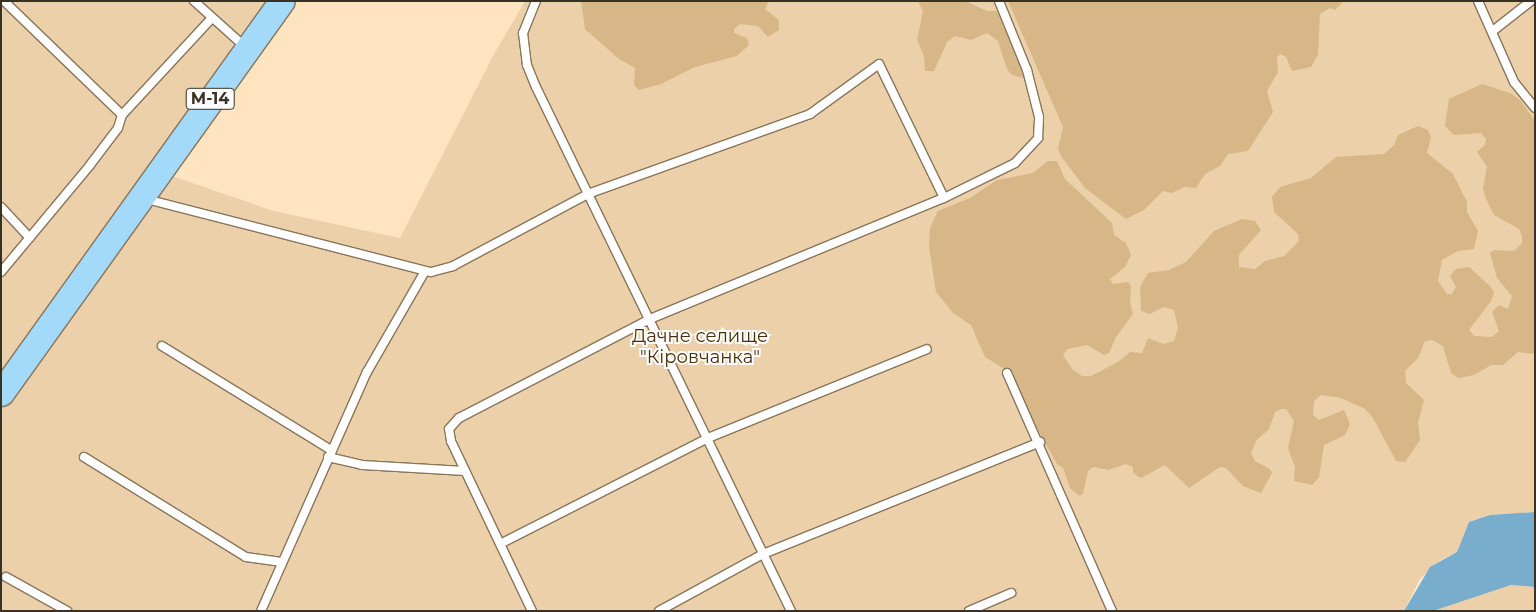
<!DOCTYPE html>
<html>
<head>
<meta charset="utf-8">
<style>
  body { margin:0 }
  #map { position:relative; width:1536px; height:612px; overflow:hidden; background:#fdecd4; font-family:Montserrat,sans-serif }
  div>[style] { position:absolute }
  .built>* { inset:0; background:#fee4bf }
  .green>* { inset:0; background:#ebd0aa }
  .forest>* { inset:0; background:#d7b687 }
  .water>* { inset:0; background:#78adcd }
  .roads { filter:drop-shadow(1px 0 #88755a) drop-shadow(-1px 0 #88755a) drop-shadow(0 1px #88755a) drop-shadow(0 -1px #88755a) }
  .service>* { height:8px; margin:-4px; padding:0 4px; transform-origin:4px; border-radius:4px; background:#fff }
  .trunk>* { height:25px; margin:-12.5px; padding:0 12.5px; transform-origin:12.5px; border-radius:12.5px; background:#a3dafa }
  span { translate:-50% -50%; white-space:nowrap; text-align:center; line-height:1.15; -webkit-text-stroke:4px #fcfcfc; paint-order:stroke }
  .shield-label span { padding:1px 4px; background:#fcfcfc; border:1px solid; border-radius:4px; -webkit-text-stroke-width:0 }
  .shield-label { font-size:16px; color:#393125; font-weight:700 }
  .park-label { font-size:18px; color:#473009 }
  .frame { position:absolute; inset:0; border:2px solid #393125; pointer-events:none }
</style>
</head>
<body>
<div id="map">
  <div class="built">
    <div style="clip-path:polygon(292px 1px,525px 1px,495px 52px,400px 238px,274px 211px,166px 174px)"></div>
  </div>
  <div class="green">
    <div style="clip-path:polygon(1px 1px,271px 1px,1px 379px)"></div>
    <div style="clip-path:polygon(525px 1px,1535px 1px,1535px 512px,1490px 515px,1469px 522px,1457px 552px,1441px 560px,1420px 579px,1404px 611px,1px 611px,1px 407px,166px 174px,274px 211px,400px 238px,495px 52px)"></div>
    <div style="clip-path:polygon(1511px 585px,1535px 587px,1535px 611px,1433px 611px)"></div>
  </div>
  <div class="forest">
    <div style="clip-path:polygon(581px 1px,769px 1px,765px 9px,779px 20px,779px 30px,768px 37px,758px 26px,740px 24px,734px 29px,734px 33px,747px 38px,749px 45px,737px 56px,695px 67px,661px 84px,639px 90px,634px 85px,635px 68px,619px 59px,585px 29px)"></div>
    <div style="clip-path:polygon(918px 1px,965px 1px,987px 11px,999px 11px,1027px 79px,1012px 75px,1007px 69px,998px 41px,987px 33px,971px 40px,955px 36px,947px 42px,934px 71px,925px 71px,924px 56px,917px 40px,923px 11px)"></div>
    <div style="clip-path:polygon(1008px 1px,1344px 1px,1335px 10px,1330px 8px,1320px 14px,1318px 55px,1311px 67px,1292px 71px,1286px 57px,1280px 54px,1277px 57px,1278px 72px,1267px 91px,1273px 112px,1248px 151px,1228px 154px,1220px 166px,1205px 174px,1196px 188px,1184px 187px,1172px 193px,1163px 191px,1144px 210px,1126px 219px,1085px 188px,1061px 156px,1058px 148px,1063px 127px)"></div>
    <div style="clip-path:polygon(1482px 84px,1510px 93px,1520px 100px,1535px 121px,1535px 354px,1518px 352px,1503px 365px,1491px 365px,1474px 375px,1458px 378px,1451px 373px,1443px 346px,1432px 340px,1425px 341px,1418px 358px,1405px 371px,1406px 383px,1424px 400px,1418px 423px,1420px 440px,1405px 462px,1396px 461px,1373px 418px,1365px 409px,1341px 398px,1321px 395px,1314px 401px,1313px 415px,1319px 420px,1344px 410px,1350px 424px,1345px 435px,1324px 445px,1319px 477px,1312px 485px,1294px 481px,1295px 467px,1288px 448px,1294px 421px,1286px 409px,1281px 409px,1275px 412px,1269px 429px,1256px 441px,1251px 453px,1255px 461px,1270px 469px,1272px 473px,1261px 493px,1243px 486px,1226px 468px,1220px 467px,1189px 488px,1165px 465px,1141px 478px,1133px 473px,1133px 467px,1126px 464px,1108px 470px,1093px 467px,1088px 471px,1083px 494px,1079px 496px,1070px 488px,1063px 468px,1057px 464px,1003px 368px,985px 357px,971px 325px,953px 313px,936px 292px,929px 247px,930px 228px,938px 211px,970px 198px,997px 180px,1033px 173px,1048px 161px,1057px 161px,1065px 179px,1112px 223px,1114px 235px,1126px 243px,1131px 255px,1125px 267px,1110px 279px,1113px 284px,1128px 282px,1131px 286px,1130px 302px,1133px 314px,1116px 337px,1109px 353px,1104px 355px,1087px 345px,1068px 349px,1063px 355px,1072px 369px,1082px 376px,1091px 376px,1118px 362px,1130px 352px,1142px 353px,1148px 338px,1163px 344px,1174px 341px,1178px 328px,1174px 310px,1164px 307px,1150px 314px,1141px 311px,1140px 287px,1148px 273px,1169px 270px,1186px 262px,1214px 231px,1242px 219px,1255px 221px,1261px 230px,1239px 255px,1239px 267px,1255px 269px,1265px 261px,1284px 256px,1299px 241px,1298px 234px,1274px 212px,1272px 197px,1280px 187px,1311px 178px,1336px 157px,1384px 154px,1394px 145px,1398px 135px,1418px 126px,1428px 130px,1431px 137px,1427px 153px,1453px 174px,1467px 202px,1467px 212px,1478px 231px,1474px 249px,1458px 251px,1442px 260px,1438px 281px,1447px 294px,1452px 294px,1456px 287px,1450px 276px,1456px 269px,1469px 267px,1491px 287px,1494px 293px,1491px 301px,1469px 330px,1474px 336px,1492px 337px,1499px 331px,1492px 312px,1499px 305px,1508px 309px,1512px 296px,1497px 278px,1490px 253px,1494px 250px,1514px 251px,1522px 243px,1522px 236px,1519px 229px,1494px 215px,1486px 199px,1483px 188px,1487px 167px,1477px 152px,1485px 145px,1486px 139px,1481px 133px,1454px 135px,1445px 126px,1449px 99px)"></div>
  </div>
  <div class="water">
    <div style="clip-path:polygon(1535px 512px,1535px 587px,1511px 585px,1433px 611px,1404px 611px,1430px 567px,1457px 552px,1469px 522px,1490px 515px)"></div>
  </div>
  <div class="roads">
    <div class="service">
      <div style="left:4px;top:1px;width:164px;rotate:44deg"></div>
      <div style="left:194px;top:1px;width:69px;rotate:42deg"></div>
      <div style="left:536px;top:1px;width:35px;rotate:112deg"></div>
      <div style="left:523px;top:33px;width:32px;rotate:83deg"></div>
      <div style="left:527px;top:65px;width:24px;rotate:68deg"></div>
      <div style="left:536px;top:87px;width:583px;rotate:64.05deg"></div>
      <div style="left:1478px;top:1px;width:89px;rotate:66deg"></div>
      <div style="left:1514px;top:82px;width:33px;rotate:51deg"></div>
      <div style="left:1494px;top:30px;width:47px;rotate:-38.1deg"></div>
      <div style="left:146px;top:199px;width:294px;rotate:14.4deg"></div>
      <div style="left:431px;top:272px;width:23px;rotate:-15deg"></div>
      <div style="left:453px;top:266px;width:153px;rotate:-28.1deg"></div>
      <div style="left:588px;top:194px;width:236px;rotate:-19.8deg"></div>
      <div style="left:810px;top:114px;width:85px;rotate:-35.9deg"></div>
      <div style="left:879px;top:64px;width:149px;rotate:64.1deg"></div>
      <div style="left:944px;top:198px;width:79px;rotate:-26.2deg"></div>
      <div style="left:1015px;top:163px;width:34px;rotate:-47deg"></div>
      <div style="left:1038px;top:138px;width:21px;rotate:-87deg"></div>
      <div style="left:1039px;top:117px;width:49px;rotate:-104.3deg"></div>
      <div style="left:1027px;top:70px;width:74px;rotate:-112.1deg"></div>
      <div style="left:1px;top:207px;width:42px;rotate:46.9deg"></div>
      <div style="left:1px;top:272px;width:139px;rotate:-50.2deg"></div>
      <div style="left:90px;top:165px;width:46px;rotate:-52.9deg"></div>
      <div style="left:118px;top:128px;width:14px;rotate:-73deg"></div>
      <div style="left:122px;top:115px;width:131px;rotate:-47.2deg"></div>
      <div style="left:162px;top:346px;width:198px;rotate:31.6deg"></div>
      <div style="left:1007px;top:373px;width:260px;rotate:66.2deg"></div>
      <div style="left:84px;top:457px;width:190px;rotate:31.7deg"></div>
      <div style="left:246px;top:557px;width:36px;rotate:8deg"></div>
      <div style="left:328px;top:457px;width:35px;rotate:13deg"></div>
      <div style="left:362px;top:465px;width:103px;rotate:3.3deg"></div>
      <div style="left:500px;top:544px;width:233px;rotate:-27deg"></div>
      <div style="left:708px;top:438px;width:236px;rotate:-22.1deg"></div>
      <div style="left:6px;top:577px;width:70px;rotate:29.1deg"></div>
      <div style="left:261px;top:611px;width:261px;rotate:-66.1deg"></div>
      <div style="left:367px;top:372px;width:116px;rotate:-60.1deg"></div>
      <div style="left:532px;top:611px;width:188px;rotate:-115.5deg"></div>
      <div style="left:451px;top:441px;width:12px;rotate:-99deg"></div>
      <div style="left:449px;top:429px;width:15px;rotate:-48deg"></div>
      <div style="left:459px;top:418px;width:215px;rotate:-27.4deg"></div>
      <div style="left:650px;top:319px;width:318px;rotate:-22.4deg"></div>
      <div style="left:659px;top:611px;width:119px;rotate:-28.7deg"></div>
      <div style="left:763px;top:554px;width:299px;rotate:-22deg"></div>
      <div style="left:969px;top:611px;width:46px;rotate:-23.2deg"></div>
    </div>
    <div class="trunk">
      <div style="left:1px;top:393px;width:482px;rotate:-54.4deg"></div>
    </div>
  </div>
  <div class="shield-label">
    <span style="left:210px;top:99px">М-14</span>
  </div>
  <div class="park-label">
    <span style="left:700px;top:347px">Дачне селище<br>"Кіровчанка"</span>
  </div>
  <div class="frame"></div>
</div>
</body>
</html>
